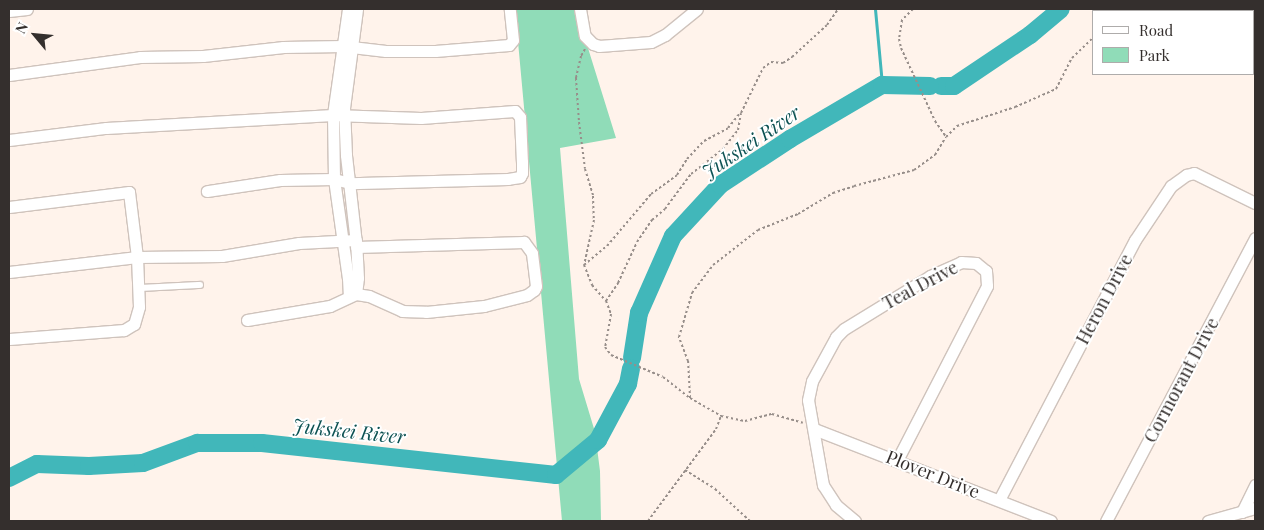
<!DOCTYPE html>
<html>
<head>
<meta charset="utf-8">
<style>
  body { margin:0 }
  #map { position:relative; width:1264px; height:530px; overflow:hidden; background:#fff3eb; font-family:"Playfair Display",serif }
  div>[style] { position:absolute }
  .green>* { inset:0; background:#90dcb8 }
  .stream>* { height:3px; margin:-1.5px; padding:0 1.5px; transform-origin:1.5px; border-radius:1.5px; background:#41b7ba }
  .river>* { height:18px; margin:-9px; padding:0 9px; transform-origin:9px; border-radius:9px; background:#41b7ba }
  .path>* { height:2px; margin-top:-1px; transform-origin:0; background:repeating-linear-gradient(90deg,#978e8a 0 2.5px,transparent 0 5px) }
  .roads { filter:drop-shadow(1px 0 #cfc3bc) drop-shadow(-1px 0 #cfc3bc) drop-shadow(0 1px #cfc3bc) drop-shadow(0 -1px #cfc3bc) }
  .service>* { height:5.5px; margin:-2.75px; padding:0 2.75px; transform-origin:2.75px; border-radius:2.75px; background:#fff }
  .minor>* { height:11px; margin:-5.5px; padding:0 5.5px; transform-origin:5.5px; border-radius:5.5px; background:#fff }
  span { translate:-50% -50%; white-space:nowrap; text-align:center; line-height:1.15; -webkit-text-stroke:4px #fff; paint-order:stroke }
  .street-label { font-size:18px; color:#342f2d }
  .water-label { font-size:19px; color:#0d5253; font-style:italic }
  .frame { position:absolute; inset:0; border:10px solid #342f2d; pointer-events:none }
  .legend { position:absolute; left:1092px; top:10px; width:162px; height:65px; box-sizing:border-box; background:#fff; border:1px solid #aeacab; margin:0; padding:6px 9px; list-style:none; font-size:15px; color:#342f2d }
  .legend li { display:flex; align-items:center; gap:10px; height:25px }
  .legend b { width:25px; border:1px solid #aeacab }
  .north { position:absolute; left:10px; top:10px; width:50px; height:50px; -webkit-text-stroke:4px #fff; paint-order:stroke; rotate:298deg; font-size:14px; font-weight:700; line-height:20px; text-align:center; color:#342f2d }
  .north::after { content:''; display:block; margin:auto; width:18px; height:22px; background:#342f2d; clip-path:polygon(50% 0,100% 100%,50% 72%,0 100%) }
</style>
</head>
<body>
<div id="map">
  <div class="green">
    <div style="clip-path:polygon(515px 9px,581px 9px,583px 32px,616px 138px,560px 148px,579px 379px,595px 432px,600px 471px,601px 521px,562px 521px)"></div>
  </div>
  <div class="stream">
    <div style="left:875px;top:9px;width:76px;rotate:84.7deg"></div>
  </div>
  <div class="river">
    <div style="left:941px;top:86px;width:13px"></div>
    <div style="left:954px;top:86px;width:92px;rotate:-33.9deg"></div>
    <div style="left:1030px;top:35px;width:40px;rotate:-40deg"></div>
    <div style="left:632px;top:358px;width:46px;rotate:-81.2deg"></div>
    <div style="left:639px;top:313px;width:84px;rotate:-66.2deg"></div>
    <div style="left:673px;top:236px;width:69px;rotate:-47.3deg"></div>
    <div style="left:720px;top:185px;width:84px;rotate:-33.3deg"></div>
    <div style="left:790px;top:139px;width:107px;rotate:-30.4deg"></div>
    <div style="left:882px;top:85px;width:48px;rotate:1.2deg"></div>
    <div style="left:9px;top:478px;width:31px;rotate:-27deg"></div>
    <div style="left:37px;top:464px;width:52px;rotate:2.2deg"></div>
    <div style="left:89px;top:466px;width:54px;rotate:-3.2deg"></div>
    <div style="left:143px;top:463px;width:58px;rotate:-20.3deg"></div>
    <div style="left:197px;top:443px;width:65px"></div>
    <div style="left:262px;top:443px;width:296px;rotate:6.2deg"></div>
    <div style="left:556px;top:475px;width:55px;rotate:-39.8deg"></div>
    <div style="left:598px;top:440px;width:64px;rotate:-61.8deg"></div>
    <div style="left:628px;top:384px;width:16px;rotate:-79deg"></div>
  </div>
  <div class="path">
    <div style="left:913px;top:9px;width:16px;rotate:135deg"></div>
    <div style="left:902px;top:20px;width:19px;rotate:99deg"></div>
    <div style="left:899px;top:39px;width:9px;rotate:77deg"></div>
    <div style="left:901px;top:48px;width:81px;rotate:65deg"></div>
    <div style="left:935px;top:121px;width:19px;rotate:55deg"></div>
    <div style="left:585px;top:49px;width:8px;rotate:120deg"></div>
    <div style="left:581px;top:56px;width:23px;rotate:103deg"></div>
    <div style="left:576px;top:78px;width:44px;rotate:86.1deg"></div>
    <div style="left:579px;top:122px;width:47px;rotate:82.7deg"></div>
    <div style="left:585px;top:169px;width:28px;rotate:73deg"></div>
    <div style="left:593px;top:196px;width:24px;rotate:88deg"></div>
    <div style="left:594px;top:220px;width:46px;rotate:102.5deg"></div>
    <div style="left:584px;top:265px;width:22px;rotate:68deg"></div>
    <div style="left:592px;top:285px;width:21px;rotate:49deg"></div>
    <div style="left:606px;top:301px;width:14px;rotate:69deg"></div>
    <div style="left:611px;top:314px;width:34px;rotate:100deg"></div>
    <div style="left:605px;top:347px;width:10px;rotate:53deg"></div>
    <div style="left:611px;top:355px;width:56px;rotate:22.9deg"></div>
    <div style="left:663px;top:377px;width:34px;rotate:38deg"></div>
    <div style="left:690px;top:398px;width:36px;rotate:30deg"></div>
    <div style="left:1253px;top:51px;width:2px"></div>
    <div style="left:584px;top:265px;width:30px;rotate:-40deg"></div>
    <div style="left:607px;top:246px;width:68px;rotate:-49.8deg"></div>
    <div style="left:651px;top:194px;width:32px;rotate:-36deg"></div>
    <div style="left:677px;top:175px;width:19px;rotate:-58deg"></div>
    <div style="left:687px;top:159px;width:25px;rotate:-47deg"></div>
    <div style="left:704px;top:141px;width:27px;rotate:-28deg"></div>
    <div style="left:728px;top:128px;width:19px;rotate:-51deg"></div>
    <div style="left:606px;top:301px;width:22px;rotate:-56deg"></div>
    <div style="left:618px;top:283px;width:45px;rotate:-65.1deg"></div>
    <div style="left:637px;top:242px;width:27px;rotate:-56deg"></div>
    <div style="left:652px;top:220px;width:17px;rotate:-40deg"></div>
    <div style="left:665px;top:209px;width:44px;rotate:-53.4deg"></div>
    <div style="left:691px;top:174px;width:41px;rotate:-38deg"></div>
    <div style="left:723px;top:149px;width:24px;rotate:-52deg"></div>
    <div style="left:738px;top:130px;width:17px;rotate:-80deg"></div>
    <div style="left:741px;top:113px;width:50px;rotate:-63.9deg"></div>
    <div style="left:763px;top:68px;width:10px;rotate:-37deg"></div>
    <div style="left:771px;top:62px;width:12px;rotate:5deg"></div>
    <div style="left:783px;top:63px;width:11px;rotate:-34deg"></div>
    <div style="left:792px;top:57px;width:47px;rotate:-42.4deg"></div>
    <div style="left:827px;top:25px;width:19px;rotate:-55deg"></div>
    <div style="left:690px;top:398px;width:37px;rotate:-93deg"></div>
    <div style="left:688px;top:361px;width:26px;rotate:-111deg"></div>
    <div style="left:679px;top:337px;width:46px;rotate:-73.5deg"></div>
    <div style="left:692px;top:293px;width:35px;rotate:-53deg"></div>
    <div style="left:713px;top:265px;width:57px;rotate:-37.9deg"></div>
    <div style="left:758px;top:230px;width:43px;rotate:-21.8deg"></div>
    <div style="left:798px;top:214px;width:41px;rotate:-31deg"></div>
    <div style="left:833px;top:193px;width:22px;rotate:-18deg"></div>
    <div style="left:854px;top:186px;width:62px;rotate:-14.9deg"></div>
    <div style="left:914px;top:170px;width:26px;rotate:-36deg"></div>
    <div style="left:935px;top:155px;width:21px;rotate:-59deg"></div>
    <div style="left:946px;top:137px;width:16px;rotate:-45deg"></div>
    <div style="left:957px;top:126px;width:61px;rotate:-18.1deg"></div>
    <div style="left:1015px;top:107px;width:45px;rotate:-23.7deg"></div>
    <div style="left:1056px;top:89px;width:35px;rotate:-63deg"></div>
    <div style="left:1072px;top:58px;width:29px;rotate:-44deg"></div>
    <div style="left:685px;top:470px;width:36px;rotate:32deg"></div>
    <div style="left:715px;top:489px;width:47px;rotate:42.4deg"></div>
    <div style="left:648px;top:521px;width:114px;rotate:-53.5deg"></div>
    <div style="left:716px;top:429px;width:14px;rotate:-69deg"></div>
    <div style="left:721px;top:416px;width:25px;rotate:12deg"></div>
    <div style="left:745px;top:421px;width:28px;rotate:-15deg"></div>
    <div style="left:772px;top:414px;width:32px;rotate:16deg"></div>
  </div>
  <div class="roads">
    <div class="service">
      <div style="left:138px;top:288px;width:62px;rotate:-2.8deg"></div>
    </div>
    <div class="minor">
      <div style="left:348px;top:9px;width:107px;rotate:98.1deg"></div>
      <div style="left:333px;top:115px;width:64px;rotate:89.1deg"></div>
      <div style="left:334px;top:179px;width:100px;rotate:82deg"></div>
      <div style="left:348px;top:278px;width:18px;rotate:87deg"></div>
      <div style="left:580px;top:9px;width:27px;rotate:80deg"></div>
      <div style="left:585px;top:36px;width:11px;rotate:45deg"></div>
      <div style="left:593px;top:44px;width:6px;rotate:18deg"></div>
      <div style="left:599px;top:46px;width:52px;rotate:-4.4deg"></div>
      <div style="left:651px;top:42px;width:16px;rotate:-27deg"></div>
      <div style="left:665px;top:35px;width:41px;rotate:-39.1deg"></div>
      <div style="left:9px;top:11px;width:18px;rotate:-6deg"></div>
      <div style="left:9px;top:75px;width:132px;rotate:-7.8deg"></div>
      <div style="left:140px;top:57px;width:63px;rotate:-0.9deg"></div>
      <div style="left:203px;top:56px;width:81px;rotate:-6.4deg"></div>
      <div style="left:283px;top:47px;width:60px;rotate:-1deg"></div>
      <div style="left:343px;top:46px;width:43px;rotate:6.6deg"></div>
      <div style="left:386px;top:51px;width:49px"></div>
      <div style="left:435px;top:51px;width:74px;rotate:-4.6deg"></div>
      <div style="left:509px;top:45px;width:6px;rotate:-51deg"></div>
      <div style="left:513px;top:40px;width:31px;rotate:-96deg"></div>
      <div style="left:9px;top:140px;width:98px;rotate:-7.1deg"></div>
      <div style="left:106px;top:128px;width:227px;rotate:-3.3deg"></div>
      <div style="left:333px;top:115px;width:88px;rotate:2deg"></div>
      <div style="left:421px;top:118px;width:94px;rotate:-4.3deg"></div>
      <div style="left:515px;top:111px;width:8px;rotate:50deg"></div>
      <div style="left:520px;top:117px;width:45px;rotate:87.5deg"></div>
      <div style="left:522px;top:162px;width:11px;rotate:90deg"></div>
      <div style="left:522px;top:173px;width:4px;rotate:117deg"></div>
      <div style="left:520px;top:177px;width:12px;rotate:171deg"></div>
      <div style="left:508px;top:179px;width:158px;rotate:178.5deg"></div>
      <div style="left:350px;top:183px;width:16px;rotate:-166deg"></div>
      <div style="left:334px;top:179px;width:54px;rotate:178.9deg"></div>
      <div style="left:280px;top:180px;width:74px;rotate:171.4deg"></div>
      <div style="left:9px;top:207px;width:121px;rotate:-7.1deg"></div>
      <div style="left:129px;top:192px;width:65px;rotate:83deg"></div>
      <div style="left:137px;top:257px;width:50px;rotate:87.7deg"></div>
      <div style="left:139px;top:307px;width:18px;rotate:106deg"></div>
      <div style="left:134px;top:324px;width:12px;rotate:149deg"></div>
      <div style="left:124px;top:330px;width:115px;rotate:175.5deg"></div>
      <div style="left:9px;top:272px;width:129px;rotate:-6.7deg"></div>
      <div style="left:137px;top:257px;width:85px;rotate:-0.7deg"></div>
      <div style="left:222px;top:256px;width:78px;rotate:-9.6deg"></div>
      <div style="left:299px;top:243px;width:57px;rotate:-3deg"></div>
      <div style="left:356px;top:294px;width:16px;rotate:-83deg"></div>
      <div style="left:358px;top:278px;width:35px;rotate:-93deg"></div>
      <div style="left:356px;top:243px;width:89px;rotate:-96.5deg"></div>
      <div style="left:346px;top:155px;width:47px;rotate:-92.4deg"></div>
      <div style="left:344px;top:108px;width:100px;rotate:-82.5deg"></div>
      <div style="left:247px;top:320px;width:84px;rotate:-9.6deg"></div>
      <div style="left:330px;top:306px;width:29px;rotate:-25deg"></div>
      <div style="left:356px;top:294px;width:13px;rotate:9deg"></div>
      <div style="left:369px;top:296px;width:36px;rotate:24deg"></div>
      <div style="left:402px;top:311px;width:24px;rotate:2deg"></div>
      <div style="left:426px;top:312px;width:58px;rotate:-5.9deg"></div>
      <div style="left:484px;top:306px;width:44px;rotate:-14.3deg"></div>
      <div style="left:527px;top:295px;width:9px;rotate:-36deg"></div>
      <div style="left:534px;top:290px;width:4px;rotate:-63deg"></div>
      <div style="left:536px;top:286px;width:33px;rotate:-97deg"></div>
      <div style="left:532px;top:253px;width:14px;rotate:-126deg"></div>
      <div style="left:524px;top:242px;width:168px;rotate:178.3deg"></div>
      <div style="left:814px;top:429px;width:254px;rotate:21.2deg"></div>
      <div style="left:999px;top:500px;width:293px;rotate:-62.4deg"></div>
      <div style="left:1135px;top:240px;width:65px;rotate:-56.3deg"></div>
      <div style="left:1171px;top:186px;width:19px;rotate:-36deg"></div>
      <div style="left:1186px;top:175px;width:8px;rotate:-14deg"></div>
      <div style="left:1194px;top:173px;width:68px;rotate:26.2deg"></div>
      <div style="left:1242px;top:512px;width:30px;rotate:-64deg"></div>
      <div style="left:855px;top:521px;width:25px;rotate:-140deg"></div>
      <div style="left:836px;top:505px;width:24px;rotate:-123deg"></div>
      <div style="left:823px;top:485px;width:86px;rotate:-100deg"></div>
      <div style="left:808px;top:400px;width:19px;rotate:-78deg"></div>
      <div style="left:812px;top:381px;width:50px;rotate:-61.4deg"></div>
      <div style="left:836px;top:337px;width:11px;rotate:-45deg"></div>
      <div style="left:844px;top:329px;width:101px;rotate:-31.6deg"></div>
      <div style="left:930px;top:276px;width:34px;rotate:-24deg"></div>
      <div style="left:961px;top:262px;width:15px;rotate:4deg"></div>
      <div style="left:976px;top:263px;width:13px;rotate:39deg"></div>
      <div style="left:986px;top:271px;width:15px;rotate:86deg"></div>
      <div style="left:987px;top:286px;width:196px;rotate:117.3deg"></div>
      <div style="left:1106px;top:521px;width:320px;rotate:-62.2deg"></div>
      <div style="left:1208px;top:521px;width:49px;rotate:-15.5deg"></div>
    </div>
  </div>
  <div class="street-label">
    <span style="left:920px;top:285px;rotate:-28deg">Teal Drive</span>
    <span style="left:1104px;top:299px;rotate:-62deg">Heron Drive</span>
    <span style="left:1181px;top:380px;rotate:-62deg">Cormorant Drive</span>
    <span style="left:933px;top:474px;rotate:22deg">Plover Drive</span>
  </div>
  <div class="water-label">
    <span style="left:751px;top:142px;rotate:-34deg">Jukskei River</span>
    <span style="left:349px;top:431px;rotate:6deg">Jukskei River</span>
  </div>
  <div class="frame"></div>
  <ul class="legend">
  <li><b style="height:6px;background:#fff"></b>Road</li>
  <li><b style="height:14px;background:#90dcb8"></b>Park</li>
  </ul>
  <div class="north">N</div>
</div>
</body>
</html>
